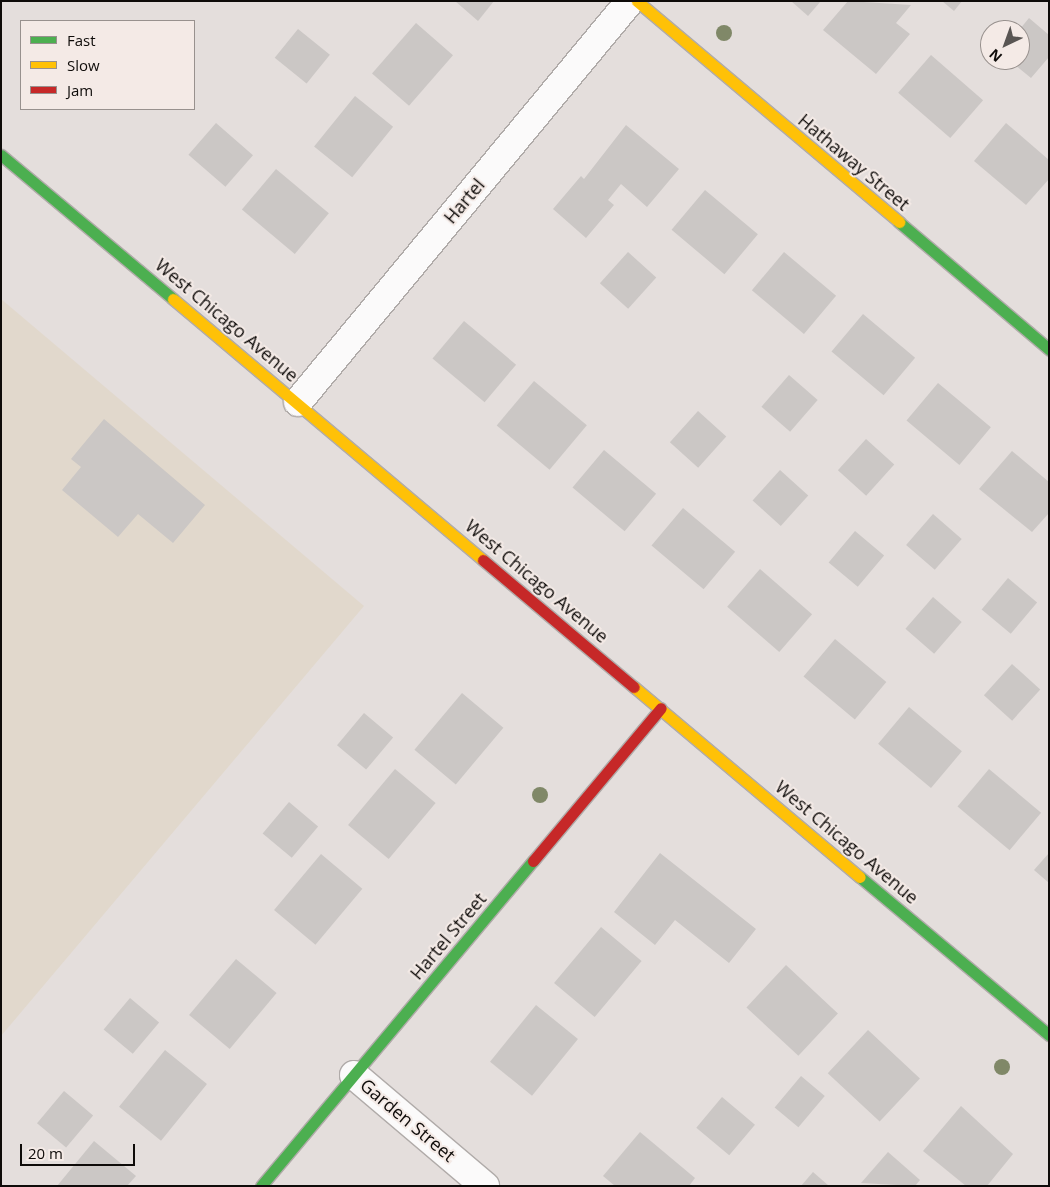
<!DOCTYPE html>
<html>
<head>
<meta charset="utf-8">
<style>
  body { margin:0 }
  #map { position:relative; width:1050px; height:1187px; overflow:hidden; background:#e4dedc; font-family:"Open Sans",sans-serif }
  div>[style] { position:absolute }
  .industrial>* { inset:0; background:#e1d8cc }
  .building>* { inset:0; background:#cbc7c5; transform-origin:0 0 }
  .roads { filter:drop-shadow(1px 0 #b0aba9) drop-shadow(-1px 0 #b0aba9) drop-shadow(0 1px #b0aba9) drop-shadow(0 -1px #b0aba9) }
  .street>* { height:28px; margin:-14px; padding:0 14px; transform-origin:14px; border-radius:14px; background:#fbfafa }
  .fast>* { height:11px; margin:-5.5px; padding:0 5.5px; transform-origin:5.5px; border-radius:5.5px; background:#4caf50 }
  .slow>* { height:11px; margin:-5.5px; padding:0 5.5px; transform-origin:5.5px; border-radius:5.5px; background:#ffc107 }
  .jam>* { height:11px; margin:-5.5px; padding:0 5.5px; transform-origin:5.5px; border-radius:5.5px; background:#c62828 }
  .trees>* { width:16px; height:16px; margin:-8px; border-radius:50%; background:#808868 }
  span { translate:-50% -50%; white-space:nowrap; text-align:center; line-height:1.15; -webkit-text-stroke:4px #f4eae6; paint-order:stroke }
  .street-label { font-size:18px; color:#0e0b09 }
  .frame { position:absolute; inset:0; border:2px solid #0e0b09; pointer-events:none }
  .legend { position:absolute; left:20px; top:20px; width:175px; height:90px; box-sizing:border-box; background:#f4eae6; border:1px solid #98918e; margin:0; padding:6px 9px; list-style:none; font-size:15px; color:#0e0b09 }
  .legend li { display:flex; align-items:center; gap:10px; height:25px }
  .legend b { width:25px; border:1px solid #98918e }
  .north { position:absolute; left:980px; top:20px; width:50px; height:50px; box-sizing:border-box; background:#f4eae6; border:1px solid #98918e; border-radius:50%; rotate:222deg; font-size:14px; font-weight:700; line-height:20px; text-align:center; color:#0e0b09 }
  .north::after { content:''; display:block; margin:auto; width:18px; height:22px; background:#595553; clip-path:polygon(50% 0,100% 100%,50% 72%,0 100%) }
  .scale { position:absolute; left:20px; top:1144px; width:115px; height:22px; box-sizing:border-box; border:2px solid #0e0b09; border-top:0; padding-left:6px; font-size:15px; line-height:18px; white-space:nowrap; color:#0e0b09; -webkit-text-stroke:4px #f4eae6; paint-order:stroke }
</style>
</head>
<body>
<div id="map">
  <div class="industrial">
    <div style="clip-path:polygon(1px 299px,364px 606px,1px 1036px)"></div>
  </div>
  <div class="building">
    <div style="clip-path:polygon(455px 1px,494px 1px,478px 21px)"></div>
    <div style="clip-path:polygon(791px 1px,821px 1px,808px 16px)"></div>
    <div style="clip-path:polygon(848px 1px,911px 5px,896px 23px,910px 34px,876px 74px,823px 30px)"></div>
    <div style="clip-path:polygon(942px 1px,962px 1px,954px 11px)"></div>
    <div style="clip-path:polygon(1029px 18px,1049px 35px,1049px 57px,1031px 78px,1009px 60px,1020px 60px,1020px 29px)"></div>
    <div style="left:416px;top:23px;width:49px;height:67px;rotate:41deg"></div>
    <div style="left:298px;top:29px;width:41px;height:37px;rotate:39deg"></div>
    <div style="left:931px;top:55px;width:69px;height:50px;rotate:41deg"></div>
    <div style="left:355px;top:96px;width:49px;height:65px;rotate:39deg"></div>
    <div style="left:216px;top:123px;width:49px;height:42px;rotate:41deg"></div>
    <div style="clip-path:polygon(1006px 123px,1049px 160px,1049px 179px,1026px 205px,974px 161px)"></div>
    <div style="clip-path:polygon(626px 125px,679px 169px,647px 207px,621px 184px,608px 200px,614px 205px,586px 238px,553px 209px,581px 176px,584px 179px)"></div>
    <div style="left:276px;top:169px;width:69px;height:53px;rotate:40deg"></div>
    <div style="left:705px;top:190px;width:69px;height:52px;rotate:40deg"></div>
    <div style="left:628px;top:252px;width:38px;height:42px;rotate:42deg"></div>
    <div style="left:784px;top:252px;width:68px;height:50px;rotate:40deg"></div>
    <div style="left:863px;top:314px;width:68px;height:49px;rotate:40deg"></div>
    <div style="left:464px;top:321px;width:68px;height:49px;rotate:40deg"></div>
    <div style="left:789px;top:375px;width:38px;height:42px;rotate:41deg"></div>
    <div style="left:534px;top:381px;width:69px;height:58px;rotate:40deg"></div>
    <div style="left:938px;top:383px;width:69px;height:49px;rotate:40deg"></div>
    <div style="left:698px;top:411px;width:38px;height:42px;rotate:42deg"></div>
    <div style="clip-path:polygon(104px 419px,205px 505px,173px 543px,138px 514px,118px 537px,62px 490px,81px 467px,71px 459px)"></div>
    <div style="left:866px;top:439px;width:38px;height:42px;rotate:42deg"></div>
    <div style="left:604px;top:450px;width:68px;height:49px;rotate:40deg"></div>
    <div style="clip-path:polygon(1012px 451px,1049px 482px,1049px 513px,1032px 532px,979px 489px)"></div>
    <div style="left:780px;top:470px;width:38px;height:41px;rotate:42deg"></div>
    <div style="left:683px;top:508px;width:68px;height:49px;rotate:40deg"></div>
    <div style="left:933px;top:514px;width:38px;height:41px;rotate:41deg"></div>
    <div style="left:855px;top:531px;width:38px;height:41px;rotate:40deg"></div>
    <div style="left:760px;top:569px;width:69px;height:50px;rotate:41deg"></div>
    <div style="left:1008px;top:578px;width:38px;height:41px;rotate:40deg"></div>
    <div style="left:933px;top:597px;width:38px;height:42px;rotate:41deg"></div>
    <div style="left:835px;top:639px;width:67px;height:49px;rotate:40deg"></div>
    <div style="left:1012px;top:664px;width:38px;height:42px;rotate:42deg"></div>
    <div style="left:462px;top:693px;width:54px;height:74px;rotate:40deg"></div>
    <div style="left:909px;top:707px;width:69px;height:48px;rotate:40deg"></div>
    <div style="left:364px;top:713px;width:38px;height:42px;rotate:40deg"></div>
    <div style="left:395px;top:769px;width:53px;height:73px;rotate:40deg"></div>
    <div style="left:989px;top:769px;width:68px;height:49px;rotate:40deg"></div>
    <div style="left:289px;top:802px;width:38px;height:41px;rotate:40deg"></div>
    <div style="clip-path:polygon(660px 853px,756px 929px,729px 963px,675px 920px,655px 945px,614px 912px)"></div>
    <div style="clip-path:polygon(1049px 853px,1049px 883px,1034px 870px)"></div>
    <div style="left:321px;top:854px;width:54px;height:73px;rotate:40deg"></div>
    <div style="left:601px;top:927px;width:53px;height:73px;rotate:40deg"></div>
    <div style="left:236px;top:959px;width:53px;height:73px;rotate:40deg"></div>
    <div style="left:786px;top:965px;width:71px;height:58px;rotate:43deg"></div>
    <div style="left:130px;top:998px;width:38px;height:41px;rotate:40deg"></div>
    <div style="left:536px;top:1005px;width:54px;height:73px;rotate:39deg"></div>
    <div style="left:868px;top:1030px;width:71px;height:59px;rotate:43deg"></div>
    <div style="left:165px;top:1050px;width:54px;height:73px;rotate:39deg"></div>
    <div style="left:801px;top:1076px;width:31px;height:41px;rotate:40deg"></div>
    <div style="left:64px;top:1091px;width:38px;height:42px;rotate:40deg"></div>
    <div style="left:722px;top:1097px;width:43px;height:40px;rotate:40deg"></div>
    <div style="clip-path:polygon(961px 1106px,1013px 1154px,987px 1186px,966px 1186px,923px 1151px)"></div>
    <div style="clip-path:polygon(640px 1132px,695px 1178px,689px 1186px,615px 1186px,603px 1176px)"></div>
    <div style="clip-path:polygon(94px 1141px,136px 1176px,127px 1186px,57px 1186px)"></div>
    <div style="clip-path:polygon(888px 1152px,920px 1180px,915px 1186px,861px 1183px)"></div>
    <div style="clip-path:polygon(813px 1172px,829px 1186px,801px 1186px)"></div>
  </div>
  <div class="roads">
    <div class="street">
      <div style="left:298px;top:402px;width:521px;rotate:-50.38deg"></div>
      <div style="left:354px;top:1075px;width:172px;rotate:40.3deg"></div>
    </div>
    <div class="fast">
      <div style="left:1px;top:155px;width:224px;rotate:39.9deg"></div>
      <div style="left:899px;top:222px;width:197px;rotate:40.3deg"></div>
      <div style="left:860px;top:877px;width:246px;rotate:39.9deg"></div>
      <div style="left:261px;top:1186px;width:424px;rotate:-50.1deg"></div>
    </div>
    <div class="slow">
      <div style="left:637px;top:1px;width:343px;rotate:40.1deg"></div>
      <div style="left:173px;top:299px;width:405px;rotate:40.1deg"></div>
      <div style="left:634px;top:687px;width:295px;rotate:40.1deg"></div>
    </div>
    <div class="jam">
      <div style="left:483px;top:560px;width:197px;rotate:40.1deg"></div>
      <div style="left:533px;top:861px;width:199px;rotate:-50.1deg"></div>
    </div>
  </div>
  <div class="trees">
    <div style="left:724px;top:33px"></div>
    <div style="left:540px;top:795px"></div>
    <div style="left:1002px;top:1067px"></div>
  </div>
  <div class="street-label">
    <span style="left:854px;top:162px;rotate:40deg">Hathaway Street</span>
    <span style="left:464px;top:201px;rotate:-50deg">Hartel</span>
    <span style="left:227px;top:320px;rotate:40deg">West Chicago Avenue</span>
    <span style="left:537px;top:581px;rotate:40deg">West Chicago Avenue</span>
    <span style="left:847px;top:842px;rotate:40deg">West Chicago Avenue</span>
    <span style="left:448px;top:936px;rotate:-50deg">Hartel Street</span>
    <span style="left:408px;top:1120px;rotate:40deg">Garden Street</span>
  </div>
  <div class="frame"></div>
  <ul class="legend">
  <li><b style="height:6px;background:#4caf50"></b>Fast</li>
  <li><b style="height:6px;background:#ffc107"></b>Slow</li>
  <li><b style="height:6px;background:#c62828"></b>Jam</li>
  </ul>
  <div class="north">N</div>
  <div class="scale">20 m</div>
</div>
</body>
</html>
